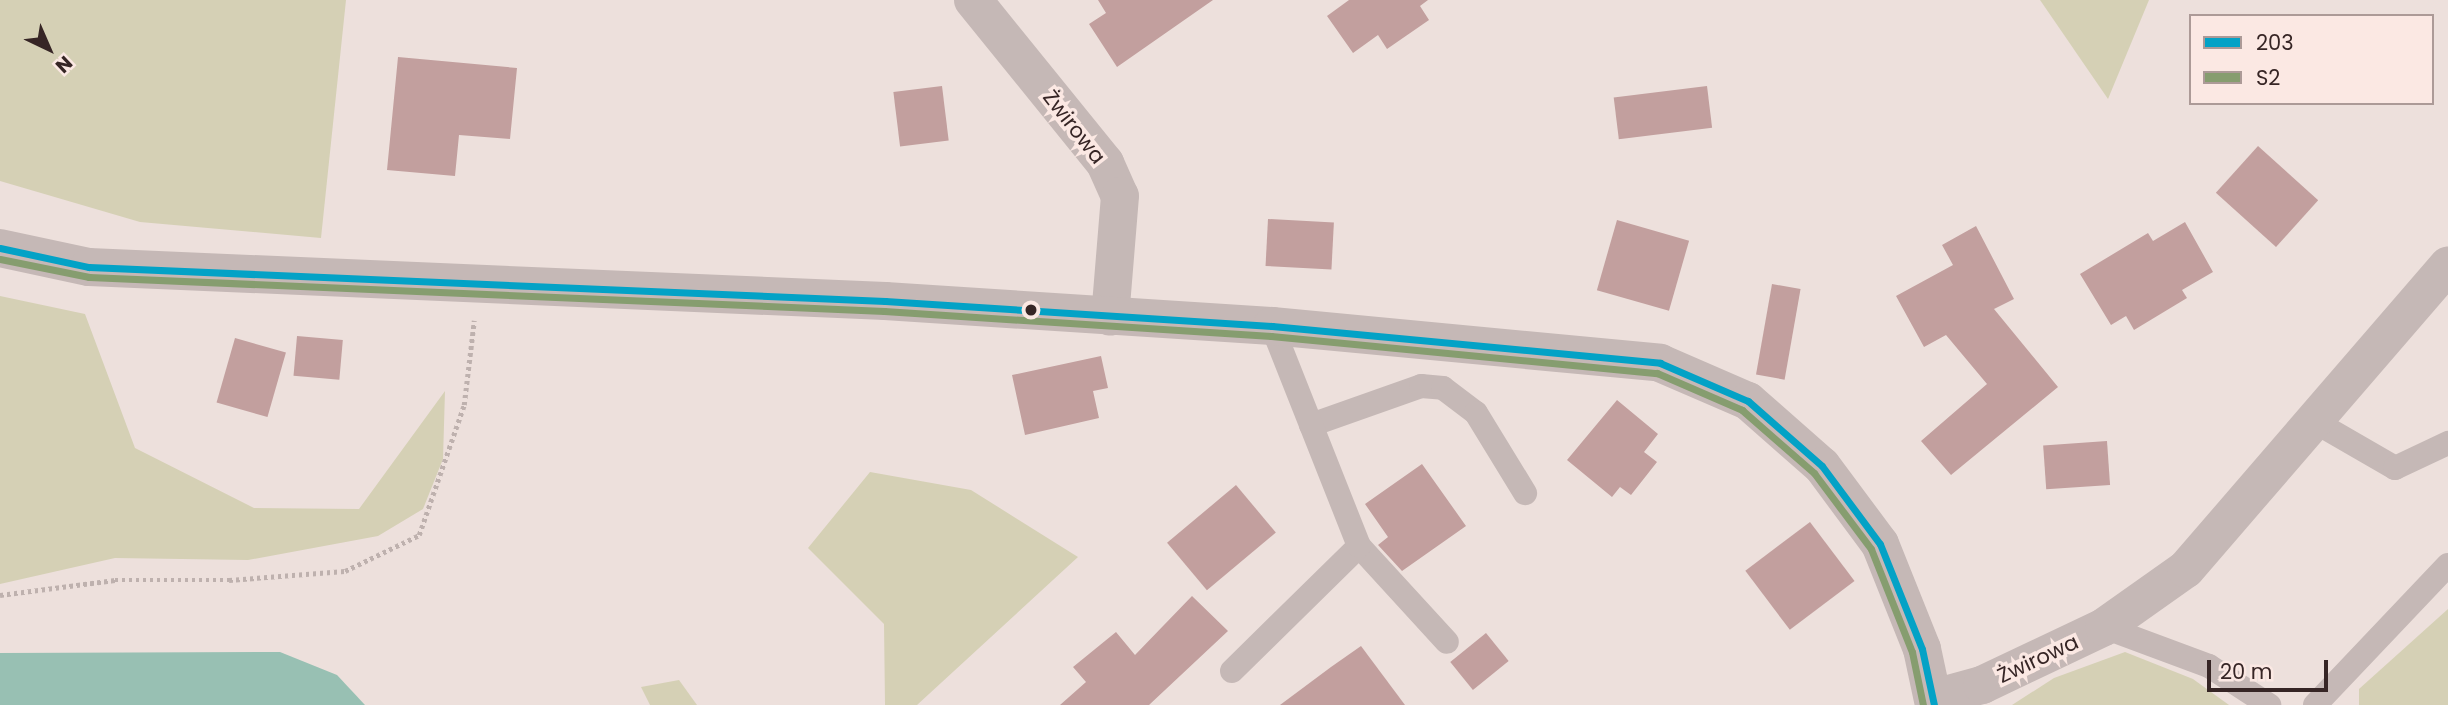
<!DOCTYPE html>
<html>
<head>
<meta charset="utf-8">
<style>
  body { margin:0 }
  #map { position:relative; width:2448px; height:705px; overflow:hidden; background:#ede0dc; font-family:Poppins,sans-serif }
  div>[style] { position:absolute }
  .green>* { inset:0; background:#d5d0b5 }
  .water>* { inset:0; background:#98c0b3 }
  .building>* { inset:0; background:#c29f9e; transform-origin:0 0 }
  .path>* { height:4.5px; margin-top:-2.25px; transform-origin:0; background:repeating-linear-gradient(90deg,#beb1ae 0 3.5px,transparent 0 7px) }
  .lane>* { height:24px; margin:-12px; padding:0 12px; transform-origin:12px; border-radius:12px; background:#c5b8b6 }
  .street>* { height:38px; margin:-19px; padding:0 19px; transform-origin:19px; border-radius:19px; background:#c5b8b6 }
  .bus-1>* { height:7px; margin:-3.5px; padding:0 3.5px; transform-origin:3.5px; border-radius:3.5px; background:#03a2c6 }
  .bus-2>* { height:7px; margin:-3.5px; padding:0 3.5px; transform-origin:3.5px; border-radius:3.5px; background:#869d6f }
  .dots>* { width:19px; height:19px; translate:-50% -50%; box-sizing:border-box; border:4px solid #fbe8e3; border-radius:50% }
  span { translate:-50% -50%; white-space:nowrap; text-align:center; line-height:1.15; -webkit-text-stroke:7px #fbe8e3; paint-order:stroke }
  .street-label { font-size:21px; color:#362525 }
  .legend { position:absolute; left:2189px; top:14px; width:245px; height:91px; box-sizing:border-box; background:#fbe8e3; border:2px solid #ac9a97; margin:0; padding:9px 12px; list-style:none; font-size:21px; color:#362525 }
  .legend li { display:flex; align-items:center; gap:14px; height:35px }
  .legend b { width:35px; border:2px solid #ac9a97 }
  .north { position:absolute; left:14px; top:14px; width:70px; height:70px; -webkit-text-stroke:5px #fbe8e3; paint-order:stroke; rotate:136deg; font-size:19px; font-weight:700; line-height:28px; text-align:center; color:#362525 }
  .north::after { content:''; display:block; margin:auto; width:24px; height:32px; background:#362525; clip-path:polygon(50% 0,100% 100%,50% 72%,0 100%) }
  .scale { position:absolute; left:2207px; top:660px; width:121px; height:32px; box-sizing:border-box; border:4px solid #362525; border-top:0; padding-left:9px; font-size:21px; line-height:24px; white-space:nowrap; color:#362525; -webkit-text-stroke:5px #fbe8e3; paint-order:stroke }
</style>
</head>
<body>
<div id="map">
  <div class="green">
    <div style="clip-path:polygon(0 0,346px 0,321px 238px,140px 222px,0 181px)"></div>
    <div style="clip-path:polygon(2040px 0,2149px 0,2108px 99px)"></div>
    <div style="clip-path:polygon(0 296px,85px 314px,135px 448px,254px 508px,359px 509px,445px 391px,443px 459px,423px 509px,378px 536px,248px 560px,115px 558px,0 584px)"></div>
    <div style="clip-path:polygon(870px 472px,971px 490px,1078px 557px,917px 705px,885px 705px,884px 624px,808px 548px)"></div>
    <div style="clip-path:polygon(2448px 609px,2448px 705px,2359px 705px,2359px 689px)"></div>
    <div style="clip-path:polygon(2125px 652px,2193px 679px,2229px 705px,2012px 705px,2054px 678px)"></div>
    <div style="clip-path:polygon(679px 680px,697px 705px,650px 705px,641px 687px)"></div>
  </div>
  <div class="water">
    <div style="clip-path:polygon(280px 652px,337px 675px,365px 705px,0 705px,0 653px)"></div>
  </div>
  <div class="building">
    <div style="clip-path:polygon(1098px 0,1213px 0,1117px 67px,1089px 24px,1106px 13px)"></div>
    <div style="clip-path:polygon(1349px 0,1428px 0,1420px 6px,1429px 20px,1387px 49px,1378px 35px,1353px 53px,1327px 16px)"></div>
    <div style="clip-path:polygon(398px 57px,517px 68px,510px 139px,459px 135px,455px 176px,387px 170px)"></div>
    <div style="left:942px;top:86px;width:55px;height:49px;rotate:83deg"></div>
    <div style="left:1707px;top:86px;width:42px;height:94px;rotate:83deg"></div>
    <div style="left:2258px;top:146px;width:81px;height:63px;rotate:42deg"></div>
    <div style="left:1268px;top:219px;width:66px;height:47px;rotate:3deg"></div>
    <div style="left:1617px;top:220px;width:75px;height:73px;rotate:16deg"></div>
    <div style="clip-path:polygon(2185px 222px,2213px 272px,2182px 290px,2187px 298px,2134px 330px,2126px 316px,2111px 325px,2080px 274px,2148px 233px,2153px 241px)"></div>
    <div style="clip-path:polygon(1976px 226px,2014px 299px,1994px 309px,2058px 387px,1951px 475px,1921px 441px,1987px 384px,1946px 335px,1924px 347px,1896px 296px,1953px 265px,1942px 245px)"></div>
    <div style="left:1772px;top:284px;width:29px;height:92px;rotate:10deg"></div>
    <div style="left:297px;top:336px;width:46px;height:40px;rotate:5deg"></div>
    <div style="left:235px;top:338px;width:53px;height:67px;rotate:16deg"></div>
    <div style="clip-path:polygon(1101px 356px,1108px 388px,1093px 391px,1099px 418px,1025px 435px,1012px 375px)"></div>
    <div style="clip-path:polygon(1617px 400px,1658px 434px,1644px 452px,1657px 462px,1631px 495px,1620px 487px,1612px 497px,1567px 460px)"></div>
    <div style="left:2107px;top:441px;width:44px;height:64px;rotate:86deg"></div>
    <div style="clip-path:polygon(1422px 464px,1466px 526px,1402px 571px,1378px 545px,1388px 537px,1365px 504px)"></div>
    <div style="left:1236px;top:485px;width:62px;height:90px;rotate:50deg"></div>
    <div style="left:1810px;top:522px;width:74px;height:81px;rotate:53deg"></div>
    <div style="clip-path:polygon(1192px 596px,1228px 631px,1149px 705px,1060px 705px,1086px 682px,1073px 667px,1116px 632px,1135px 655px)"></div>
    <div style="left:1486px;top:633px;width:36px;height:46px;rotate:51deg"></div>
    <div style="clip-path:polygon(1361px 646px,1405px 705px,1280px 705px,1331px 667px)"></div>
  </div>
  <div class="path">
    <div style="left:0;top:595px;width:116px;rotate:-7.4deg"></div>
    <div style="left:115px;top:580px;width:114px"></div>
    <div style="left:229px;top:580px;width:116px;rotate:-4.4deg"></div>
    <div style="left:345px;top:571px;width:82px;rotate:-25.9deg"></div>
    <div style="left:419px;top:535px;width:138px;rotate:-70.9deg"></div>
    <div style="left:464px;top:405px;width:85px;rotate:-83.2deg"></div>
  </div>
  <div class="lane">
    <div style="left:2312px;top:420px;width:96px;rotate:30deg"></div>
    <div style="left:2395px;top:468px;width:59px;rotate:-25.3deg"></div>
    <div style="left:1311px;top:425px;width:117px;rotate:-19.5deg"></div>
    <div style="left:1421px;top:386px;width:22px;rotate:5deg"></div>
    <div style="left:1443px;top:388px;width:41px;rotate:37.1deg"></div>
    <div style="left:1476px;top:413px;width:94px;rotate:58.5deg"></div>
    <div style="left:1359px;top:546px;width:130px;rotate:47.5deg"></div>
    <div style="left:2104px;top:627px;width:112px;rotate:20.4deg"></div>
    <div style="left:2209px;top:666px;width:72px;rotate:33deg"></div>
    <div style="left:1232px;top:671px;width:178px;rotate:-44.5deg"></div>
    <div style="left:1359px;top:546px;width:237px;rotate:-111.6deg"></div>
    <div style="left:2315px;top:705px;width:193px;rotate:-46.5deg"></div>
  </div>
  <div class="street">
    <div style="left:973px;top:0;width:210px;rotate:51deg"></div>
    <div style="left:1105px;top:163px;width:36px;rotate:66deg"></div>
    <div style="left:1120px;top:196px;width:121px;rotate:94.7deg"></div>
    <div style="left:0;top:248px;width:91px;rotate:12.1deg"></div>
    <div style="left:89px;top:267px;width:797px;rotate:2.45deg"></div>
    <div style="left:885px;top:301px;width:388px;rotate:3.7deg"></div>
    <div style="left:1272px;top:326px;width:390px;rotate:5.4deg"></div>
    <div style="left:1660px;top:363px;width:96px;rotate:23.4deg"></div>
    <div style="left:1748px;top:401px;width:98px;rotate:41.3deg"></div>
    <div style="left:1822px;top:466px;width:97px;rotate:53.4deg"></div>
    <div style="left:1880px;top:544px;width:113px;rotate:68.2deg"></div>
    <div style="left:1922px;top:649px;width:57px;rotate:77.9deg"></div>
    <div style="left:1934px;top:698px;width:50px;rotate:-15.2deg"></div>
    <div style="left:1982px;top:685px;width:135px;rotate:-25.4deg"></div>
    <div style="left:2104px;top:627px;width:100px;rotate:-35.3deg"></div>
    <div style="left:2186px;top:569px;width:401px;rotate:-49.2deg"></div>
  </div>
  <div class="bus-1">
    <div style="left:0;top:248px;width:91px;rotate:12.1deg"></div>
    <div style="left:89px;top:267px;width:797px;rotate:2.45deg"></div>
    <div style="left:885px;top:301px;width:388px;rotate:3.7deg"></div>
    <div style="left:1272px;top:326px;width:390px;rotate:5.4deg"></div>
    <div style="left:1660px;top:363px;width:96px;rotate:23.4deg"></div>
    <div style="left:1748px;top:401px;width:98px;rotate:41.3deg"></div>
    <div style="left:1822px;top:466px;width:97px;rotate:53.4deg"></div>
    <div style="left:1880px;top:544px;width:113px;rotate:68.2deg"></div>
    <div style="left:1922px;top:649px;width:57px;rotate:77.9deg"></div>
  </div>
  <div class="bus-2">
    <div style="left:0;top:259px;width:91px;rotate:11.4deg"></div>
    <div style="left:89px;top:277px;width:796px;rotate:2.45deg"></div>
    <div style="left:884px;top:311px;width:388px;rotate:3.7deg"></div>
    <div style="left:1271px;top:336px;width:388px;rotate:5.5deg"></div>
    <div style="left:1657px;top:373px;width:93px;rotate:23.5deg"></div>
    <div style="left:1742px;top:410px;width:96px;rotate:41.2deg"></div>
    <div style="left:1814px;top:473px;width:95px;rotate:53.1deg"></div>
    <div style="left:1871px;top:549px;width:111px;rotate:68.3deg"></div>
    <div style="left:1912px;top:652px;width:54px;rotate:78.3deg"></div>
  </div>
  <div class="dots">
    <div style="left:1031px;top:310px;background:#362525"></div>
  </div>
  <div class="street-label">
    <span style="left:1074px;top:127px;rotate:52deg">Żwirowa</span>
    <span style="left:2038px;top:659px;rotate:-25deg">Żwirowa</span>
  </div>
  <ul class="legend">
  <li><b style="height:9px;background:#03a2c6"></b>203</li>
  <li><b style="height:9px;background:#869d6f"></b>S2</li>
  </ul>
  <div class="north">N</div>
  <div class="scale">20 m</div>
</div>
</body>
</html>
